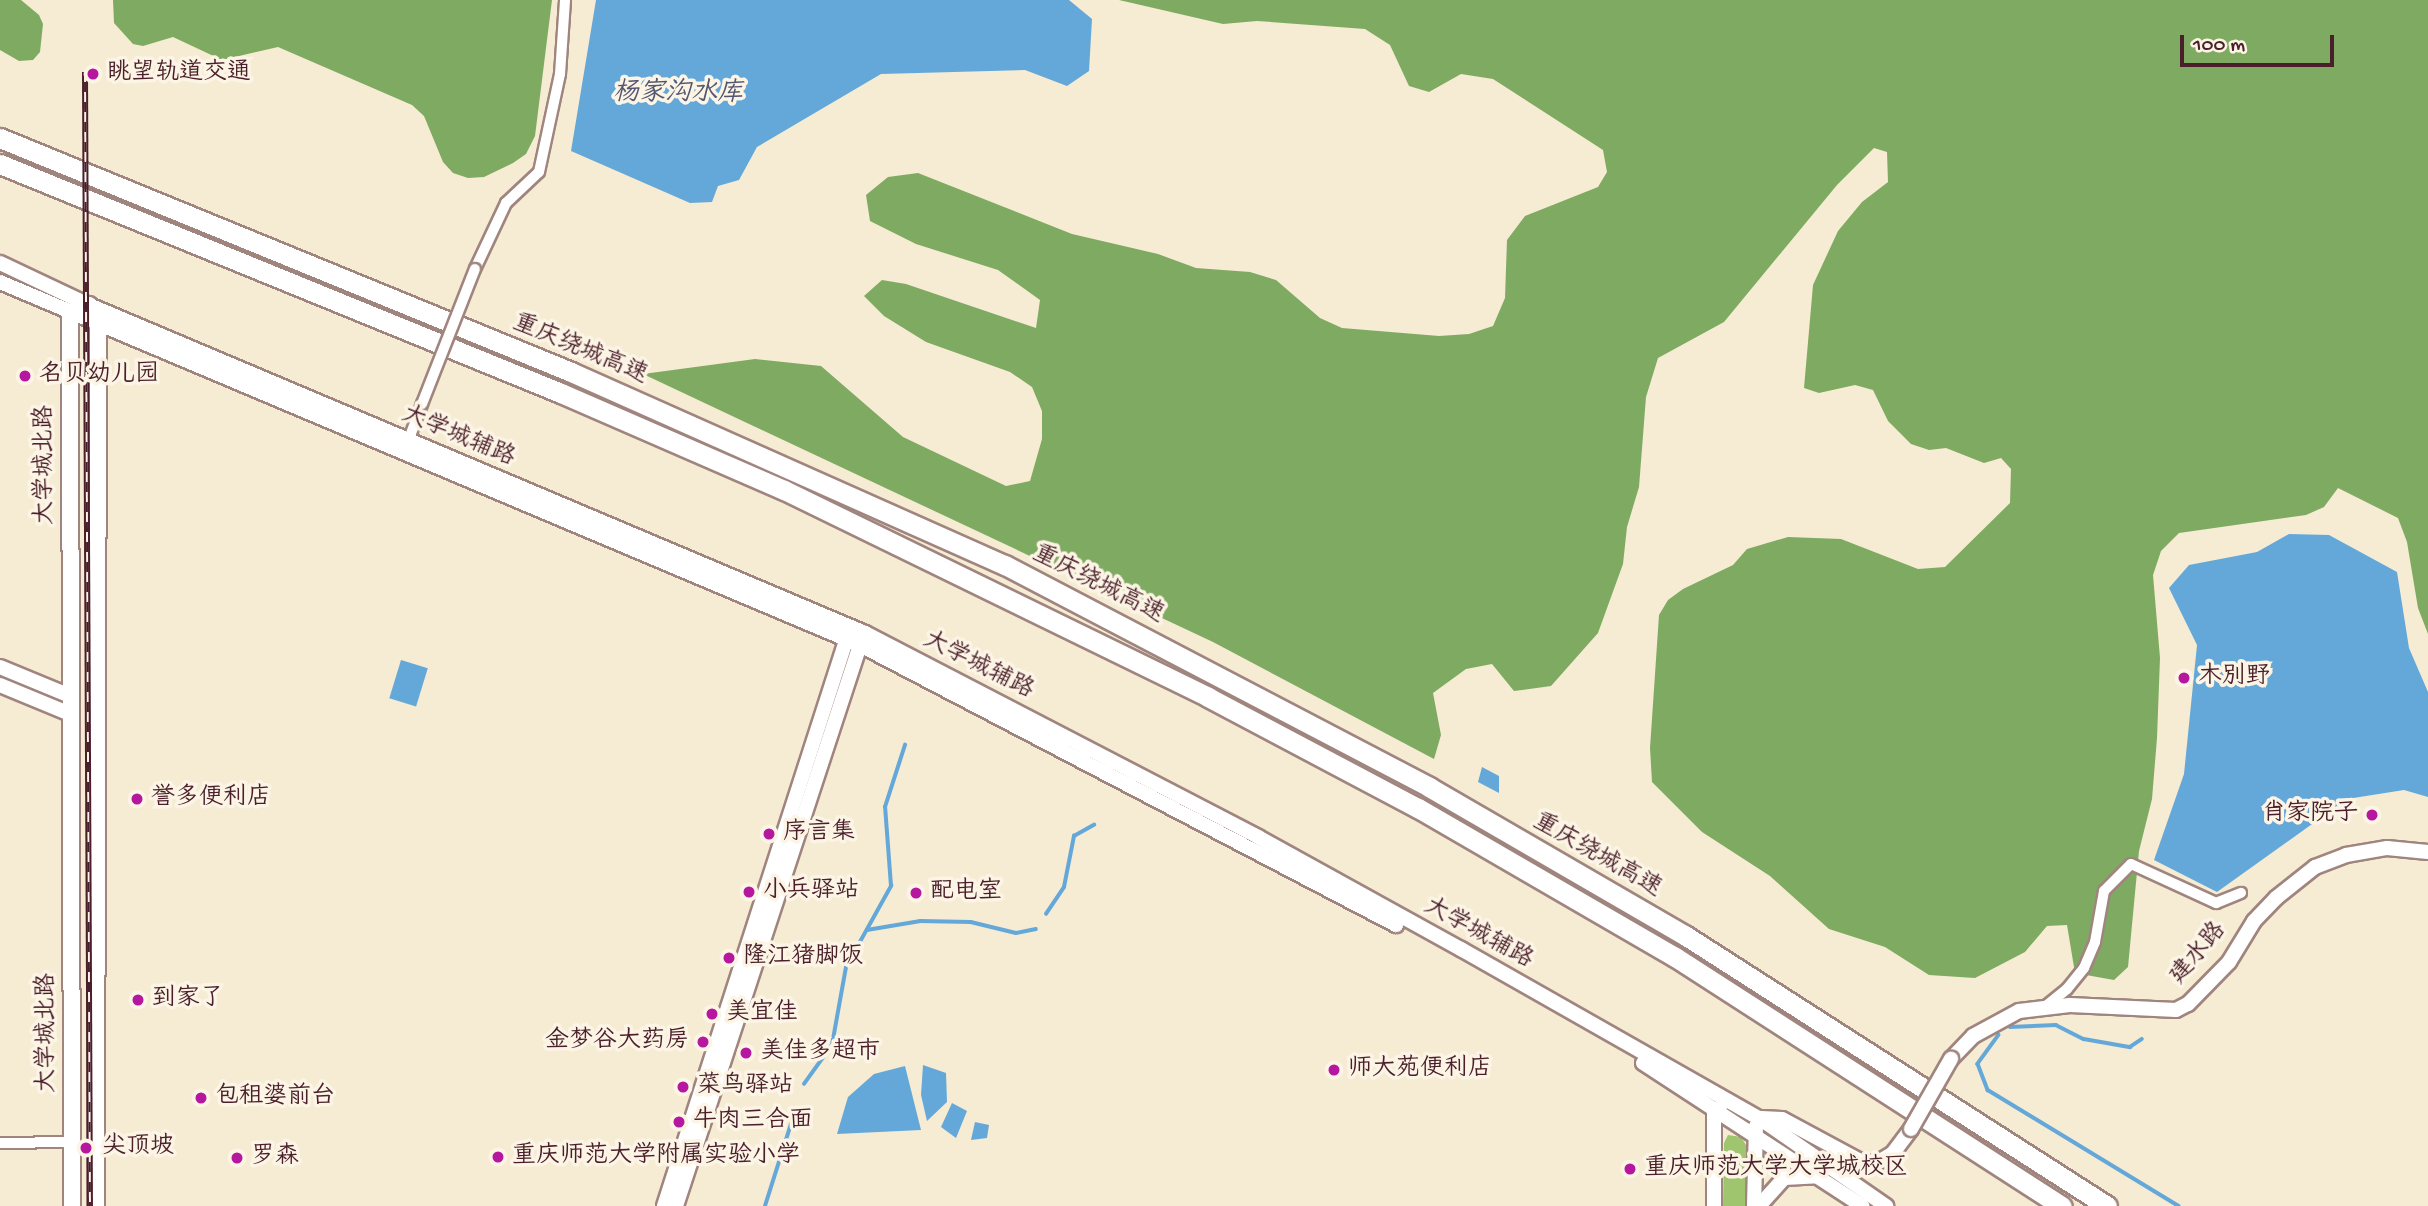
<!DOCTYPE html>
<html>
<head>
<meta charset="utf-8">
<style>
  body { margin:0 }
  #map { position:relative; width:2428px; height:1206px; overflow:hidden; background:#f6ebd3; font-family:"Gochi Hand","LXGW WenKai TC",sans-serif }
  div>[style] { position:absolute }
  .green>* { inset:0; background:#9fc56f }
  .forest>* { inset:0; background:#7faa62 }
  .water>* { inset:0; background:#64a8d9; transform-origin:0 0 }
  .stream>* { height:3.5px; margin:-1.75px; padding:0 1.75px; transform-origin:1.75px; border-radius:1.75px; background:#64a8d9 }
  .roads { filter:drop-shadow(2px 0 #a0857f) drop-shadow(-2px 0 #a0857f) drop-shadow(0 2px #a0857f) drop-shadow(0 -2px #a0857f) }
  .street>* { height:10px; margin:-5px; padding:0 5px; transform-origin:5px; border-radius:5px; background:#fff }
  .secondary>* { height:14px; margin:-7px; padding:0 7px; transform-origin:7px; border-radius:7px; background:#fff }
  .primary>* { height:16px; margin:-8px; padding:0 8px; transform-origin:8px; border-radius:8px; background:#fff }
  .highway>* { height:19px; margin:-9.5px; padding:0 9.5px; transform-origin:9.5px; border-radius:9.5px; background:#fff }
  .rail>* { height:6px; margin-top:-3px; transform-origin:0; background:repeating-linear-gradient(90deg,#fcf5e5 0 10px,#4a1f2b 0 20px); box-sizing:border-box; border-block:2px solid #4a1f2b }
  .bridges { filter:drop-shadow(2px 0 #a0857f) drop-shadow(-2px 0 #a0857f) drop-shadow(0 2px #a0857f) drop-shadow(0 -2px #a0857f) }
  .street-bridge>* { height:10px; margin:-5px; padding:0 5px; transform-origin:5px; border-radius:5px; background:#fff }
  .secondary-bridge>* { height:14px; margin:-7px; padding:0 7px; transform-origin:7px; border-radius:7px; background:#fff }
  .dots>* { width:19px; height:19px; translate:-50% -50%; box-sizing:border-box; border:4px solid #fcf5e5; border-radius:50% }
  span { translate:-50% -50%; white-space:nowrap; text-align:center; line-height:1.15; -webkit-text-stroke:7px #fcf5e5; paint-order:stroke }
  .poi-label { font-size:24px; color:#4a1f2b }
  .left { translate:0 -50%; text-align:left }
  .right { translate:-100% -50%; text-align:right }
  .street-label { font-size:24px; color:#4a1f2b }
  .water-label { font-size:26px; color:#545671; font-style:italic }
  .scale { position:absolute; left:2180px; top:35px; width:154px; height:32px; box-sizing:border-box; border:4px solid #4a1f2b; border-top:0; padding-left:9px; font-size:21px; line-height:24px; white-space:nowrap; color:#4a1f2b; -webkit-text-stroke:5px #fcf5e5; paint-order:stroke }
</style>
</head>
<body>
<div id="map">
  <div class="green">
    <div style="clip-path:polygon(1728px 1135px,1741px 1137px,1748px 1148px,1748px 1206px,1723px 1206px,1724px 1143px)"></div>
  </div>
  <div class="forest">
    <div style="clip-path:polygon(0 0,21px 0,39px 15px,43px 24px,40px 52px,33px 60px,19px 61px,0 50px)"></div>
    <div style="clip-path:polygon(113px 0,552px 0,535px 136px,526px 154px,513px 163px,484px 177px,468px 178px,453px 173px,443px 162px,424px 116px,412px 105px,278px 47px,222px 60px,173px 37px,143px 46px,133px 44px,114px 23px)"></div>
    <div style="clip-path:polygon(1119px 0,2428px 0,2428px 634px,2418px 608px,2407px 542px,2398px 518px,2338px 488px,2324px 507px,2306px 515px,2179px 533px,2161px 551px,2153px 575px,2160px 658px,2157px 738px,2152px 799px,2139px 851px,2128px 967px,2114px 980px,2075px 973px,2067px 925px,2047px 926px,2025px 952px,1975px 978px,1929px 975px,1885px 947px,1829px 929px,1770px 876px,1702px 832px,1652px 782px,1650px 748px,1659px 615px,1668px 600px,1683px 589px,1733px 565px,1747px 549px,1788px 537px,1841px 539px,1918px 569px,1945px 567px,2010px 503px,2011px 469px,2001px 458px,1984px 463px,1946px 448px,1929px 450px,1911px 444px,1888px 421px,1873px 390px,1855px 385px,1819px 393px,1804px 388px,1813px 285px,1838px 231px,1862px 202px,1888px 182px,1887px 152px,1874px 148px,1837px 185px,1724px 322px,1658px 358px,1646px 397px,1639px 487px,1627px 527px,1623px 564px,1598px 633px,1551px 686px,1514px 691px,1492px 664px,1466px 669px,1433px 693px,1441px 735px,1434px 759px,1213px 642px,643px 374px,755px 359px,821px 366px,903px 437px,1006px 486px,1030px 481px,1042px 439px,1042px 411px,1032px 387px,1010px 372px,926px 342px,884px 316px,864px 296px,882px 280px,906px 284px,1036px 328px,1040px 300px,998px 270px,916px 244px,870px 221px,866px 195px,888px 177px,918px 173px,1072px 234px,1158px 254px,1196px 268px,1250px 272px,1276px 280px,1320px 318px,1342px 328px,1439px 336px,1469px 334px,1493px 326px,1505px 298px,1507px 240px,1525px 216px,1598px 187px,1607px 172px,1603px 150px,1493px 79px,1461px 74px,1429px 92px,1409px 86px,1390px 45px,1365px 29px,1257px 21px,1223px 24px)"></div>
  </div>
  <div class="water">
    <div style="clip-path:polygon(596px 0,1069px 0,1092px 19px,1089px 71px,1067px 86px,1025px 70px,881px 74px,757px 147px,739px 180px,718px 186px,712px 202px,690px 203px,571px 151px)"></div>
    <div style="clip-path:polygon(2289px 534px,2329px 535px,2397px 572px,2409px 648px,2428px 692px,2428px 797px,2404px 790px,2347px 799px,2217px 892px,2154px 860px,2184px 774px,2197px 645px,2169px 588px,2189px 565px,2257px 552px)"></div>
    <div style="left:401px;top:660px;width:28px;height:40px;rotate:17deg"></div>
    <div style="clip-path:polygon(1482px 767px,1499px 776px,1499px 793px,1478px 782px)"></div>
    <div style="clip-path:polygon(923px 1065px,946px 1073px,947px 1102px,927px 1121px,921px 1095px)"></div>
    <div style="clip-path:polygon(905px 1066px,921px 1130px,837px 1134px,848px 1097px,874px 1074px)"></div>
    <div style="clip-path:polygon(952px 1103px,967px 1111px,956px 1138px,941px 1127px)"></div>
    <div style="clip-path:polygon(975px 1122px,989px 1125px,987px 1138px,971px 1140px)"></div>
  </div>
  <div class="stream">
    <div style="left:1046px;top:914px;width:32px;rotate:-56deg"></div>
    <div style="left:1064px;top:887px;width:52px;rotate:-78.9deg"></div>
    <div style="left:1074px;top:836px;width:23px;rotate:-29deg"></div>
    <div style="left:867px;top:930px;width:54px;rotate:-9.6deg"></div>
    <div style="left:920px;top:921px;width:51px;rotate:1.1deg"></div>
    <div style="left:971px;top:922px;width:46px;rotate:13.7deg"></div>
    <div style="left:1016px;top:933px;width:20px;rotate:-11deg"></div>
    <div style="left:2010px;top:1027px;width:46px;rotate:-2.5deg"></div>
    <div style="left:2056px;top:1025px;width:31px;rotate:27deg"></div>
    <div style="left:2084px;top:1039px;width:47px;rotate:9.9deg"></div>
    <div style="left:2130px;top:1047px;width:14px;rotate:-34deg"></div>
    <div style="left:1999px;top:1035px;width:36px;rotate:126deg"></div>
    <div style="left:1978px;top:1064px;width:28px;rotate:69deg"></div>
    <div style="left:1988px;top:1090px;width:223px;rotate:31.3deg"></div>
    <div style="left:804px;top:1084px;width:48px;rotate:-54.3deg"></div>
    <div style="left:832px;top:1045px;width:79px;rotate:-79.8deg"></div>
    <div style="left:846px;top:967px;width:93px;rotate:-60.9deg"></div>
    <div style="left:891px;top:886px;width:79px;rotate:-94.3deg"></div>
    <div style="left:885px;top:807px;width:65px;rotate:-72.1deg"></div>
    <div style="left:765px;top:1206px;width:86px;rotate:-72.4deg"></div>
  </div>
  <div class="roads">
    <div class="street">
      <div style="left:475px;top:269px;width:73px;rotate:-64.8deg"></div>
      <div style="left:506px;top:203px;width:45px;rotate:-43.2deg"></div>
      <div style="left:539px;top:172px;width:100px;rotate:-77.9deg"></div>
      <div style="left:560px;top:74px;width:74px;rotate:-86.1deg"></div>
      <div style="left:407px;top:444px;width:43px;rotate:-69.4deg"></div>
      <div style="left:2046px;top:1006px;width:27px;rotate:-39deg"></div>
      <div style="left:2067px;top:989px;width:27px;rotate:-51deg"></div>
      <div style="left:2084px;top:968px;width:28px;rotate:-67deg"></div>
      <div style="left:2095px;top:942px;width:52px;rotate:-80deg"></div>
      <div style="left:2104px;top:891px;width:38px;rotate:-45deg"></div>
      <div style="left:2131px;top:864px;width:94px;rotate:24.6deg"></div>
      <div style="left:2216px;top:903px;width:27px;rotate:-22deg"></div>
      <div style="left:0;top:1143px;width:71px;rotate:-0.8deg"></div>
    </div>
    <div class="secondary">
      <div style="left:0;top:263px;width:98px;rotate:25.3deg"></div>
      <div style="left:89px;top:305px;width:842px;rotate:22.91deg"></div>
      <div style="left:865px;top:633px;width:443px;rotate:27.4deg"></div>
      <div style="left:1258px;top:837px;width:232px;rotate:28.9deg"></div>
      <div style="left:1461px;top:949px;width:343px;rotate:29.6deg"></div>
      <div style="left:1759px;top:1118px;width:155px;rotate:34.7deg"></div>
      <div style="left:0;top:282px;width:933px;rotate:22.88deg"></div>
      <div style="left:860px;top:645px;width:605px;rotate:27.58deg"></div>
      <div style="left:0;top:667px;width:74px;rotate:22.4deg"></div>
      <div style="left:0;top:685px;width:74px;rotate:22.4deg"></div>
      <div style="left:1951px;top:1059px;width:32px;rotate:-46deg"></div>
      <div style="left:1973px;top:1036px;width:52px;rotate:-28.5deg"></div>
      <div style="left:2019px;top:1011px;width:51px;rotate:-6.7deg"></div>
      <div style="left:2070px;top:1005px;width:106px;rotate:2.7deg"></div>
      <div style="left:2176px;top:1010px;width:13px;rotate:-27deg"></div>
      <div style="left:2188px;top:1004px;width:59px;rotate:-45.7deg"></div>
      <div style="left:2229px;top:962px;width:48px;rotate:-58.6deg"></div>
      <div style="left:2254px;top:921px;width:32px;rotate:-46deg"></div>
      <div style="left:2276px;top:898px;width:50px;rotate:-38.5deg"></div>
      <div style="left:2315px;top:867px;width:33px;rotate:-21deg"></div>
      <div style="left:2346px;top:855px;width:42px;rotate:-9.7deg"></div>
      <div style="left:2387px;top:848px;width:41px;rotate:5.6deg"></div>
      <div style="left:1643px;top:1063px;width:262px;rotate:33.1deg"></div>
      <div style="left:1761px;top:1118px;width:21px;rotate:3deg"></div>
      <div style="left:1782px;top:1119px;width:86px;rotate:28.3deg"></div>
      <div style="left:1858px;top:1160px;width:17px;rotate:13deg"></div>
      <div style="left:1875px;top:1164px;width:21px;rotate:-31deg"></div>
      <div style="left:1893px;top:1153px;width:30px;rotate:-53deg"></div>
      <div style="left:664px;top:1206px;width:604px;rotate:-72.16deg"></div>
      <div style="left:676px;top:1206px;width:597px;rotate:-71.84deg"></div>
      <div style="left:1714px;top:1206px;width:97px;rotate:-90deg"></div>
      <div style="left:1714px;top:1109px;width:6px;rotate:9deg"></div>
      <div style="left:1754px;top:1206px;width:80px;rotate:-88.6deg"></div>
      <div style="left:1759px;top:1206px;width:38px;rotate:-48deg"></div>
      <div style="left:1784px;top:1178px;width:34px;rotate:-3deg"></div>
    </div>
    <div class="primary">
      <div style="left:72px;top:1206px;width:894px;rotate:-90.13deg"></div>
      <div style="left:70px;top:312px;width:20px;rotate:-20deg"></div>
      <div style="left:89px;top:305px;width:23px;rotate:67deg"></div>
      <div style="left:98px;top:326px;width:880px;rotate:90.13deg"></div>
    </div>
    <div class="highway">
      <div style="left:0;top:138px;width:617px;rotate:22.28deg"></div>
      <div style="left:571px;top:372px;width:475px;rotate:24deg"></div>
      <div style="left:1005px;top:565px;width:479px;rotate:27.6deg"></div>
      <div style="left:1429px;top:787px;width:297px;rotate:30.1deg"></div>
      <div style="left:1686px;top:936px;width:500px;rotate:32.67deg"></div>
      <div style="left:0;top:164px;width:606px;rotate:22.21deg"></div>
      <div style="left:561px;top:393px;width:243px;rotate:23.5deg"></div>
      <div style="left:784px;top:490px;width:472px;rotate:26deg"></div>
      <div style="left:1208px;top:697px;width:238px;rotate:27.9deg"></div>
      <div style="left:1418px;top:808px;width:297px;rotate:30.1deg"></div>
      <div style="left:1675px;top:957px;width:460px;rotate:32.8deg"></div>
    </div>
  </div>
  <div class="rail">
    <div style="left:85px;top:72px;width:1134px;rotate:89.75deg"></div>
  </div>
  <div class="bridges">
    <div class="street-bridge">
      <div style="left:422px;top:404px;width:145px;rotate:-68.6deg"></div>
    </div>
    <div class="secondary-bridge">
      <div style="left:1911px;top:1129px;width:81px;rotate:-60.3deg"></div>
    </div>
  </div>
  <div class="dots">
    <div style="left:93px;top:74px;background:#b5179e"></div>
    <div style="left:25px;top:376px;background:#b5179e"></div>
    <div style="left:2184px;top:678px;background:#b5179e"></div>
    <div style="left:137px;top:799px;background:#b5179e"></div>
    <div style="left:2372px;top:815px;background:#b5179e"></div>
    <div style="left:769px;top:834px;background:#b5179e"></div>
    <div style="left:749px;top:892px;background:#b5179e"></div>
    <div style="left:916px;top:893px;background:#b5179e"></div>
    <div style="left:729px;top:958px;background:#b5179e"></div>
    <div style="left:138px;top:1000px;background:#b5179e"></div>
    <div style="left:712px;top:1014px;background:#b5179e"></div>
    <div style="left:703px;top:1042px;background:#b5179e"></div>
    <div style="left:746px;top:1053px;background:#b5179e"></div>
    <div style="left:1334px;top:1070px;background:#b5179e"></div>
    <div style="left:683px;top:1087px;background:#b5179e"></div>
    <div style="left:201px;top:1098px;background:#b5179e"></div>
    <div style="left:679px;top:1122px;background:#b5179e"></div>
    <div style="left:86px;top:1148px;background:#b5179e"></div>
    <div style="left:498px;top:1157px;background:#b5179e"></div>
    <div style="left:237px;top:1158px;background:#b5179e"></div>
    <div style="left:1630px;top:1169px;background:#b5179e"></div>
  </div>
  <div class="poi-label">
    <span class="left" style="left:107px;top:74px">眺望轨道交通</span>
    <span class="left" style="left:39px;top:376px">名贝幼儿园</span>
    <span class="left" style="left:2198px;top:678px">木别野</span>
    <span class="left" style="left:151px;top:799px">誉多便利店</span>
    <span class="right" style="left:2358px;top:815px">肖家院子</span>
    <span class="left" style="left:783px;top:834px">序言集</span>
    <span class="left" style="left:763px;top:892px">小兵驿站</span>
    <span class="left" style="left:930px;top:893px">配电室</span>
    <span class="left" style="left:743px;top:958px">隆江猪脚饭</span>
    <span class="left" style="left:152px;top:1000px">到家了</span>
    <span class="left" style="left:726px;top:1014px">美宜佳</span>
    <span class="right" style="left:689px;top:1042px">金梦谷大药房</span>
    <span class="left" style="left:760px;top:1053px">美佳多超市</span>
    <span class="left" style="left:1348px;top:1070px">师大苑便利店</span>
    <span class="left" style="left:697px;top:1087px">菜鸟驿站</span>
    <span class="left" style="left:215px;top:1098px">包租婆前台</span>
    <span class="left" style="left:693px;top:1122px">牛肉三合面</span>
    <span class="left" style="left:102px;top:1148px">尖顶坡</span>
    <span class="left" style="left:512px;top:1157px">重庆师范大学附属实验小学</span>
    <span class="left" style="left:251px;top:1158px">罗森</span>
    <span class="left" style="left:1644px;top:1169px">重庆师范大学大学城校区</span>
  </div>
  <div class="street-label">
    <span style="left:580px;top:350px;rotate:23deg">重庆绕城高速</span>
    <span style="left:458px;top:437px;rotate:23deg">大学城辅路</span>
    <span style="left:46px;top:465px;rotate:-90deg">大学城北路</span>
    <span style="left:1098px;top:585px;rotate:27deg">重庆绕城高速</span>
    <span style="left:978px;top:666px;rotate:27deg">大学城辅路</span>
    <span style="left:1597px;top:856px;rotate:30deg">重庆绕城高速</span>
    <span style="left:1478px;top:934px;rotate:29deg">大学城辅路</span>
    <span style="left:2199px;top:954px;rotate:-50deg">建水路</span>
    <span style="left:48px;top:1033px;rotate:-90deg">大学城北路</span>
  </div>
  <div class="water-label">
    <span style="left:678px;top:95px">杨家沟水库</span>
  </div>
  <div class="scale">100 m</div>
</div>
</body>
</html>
